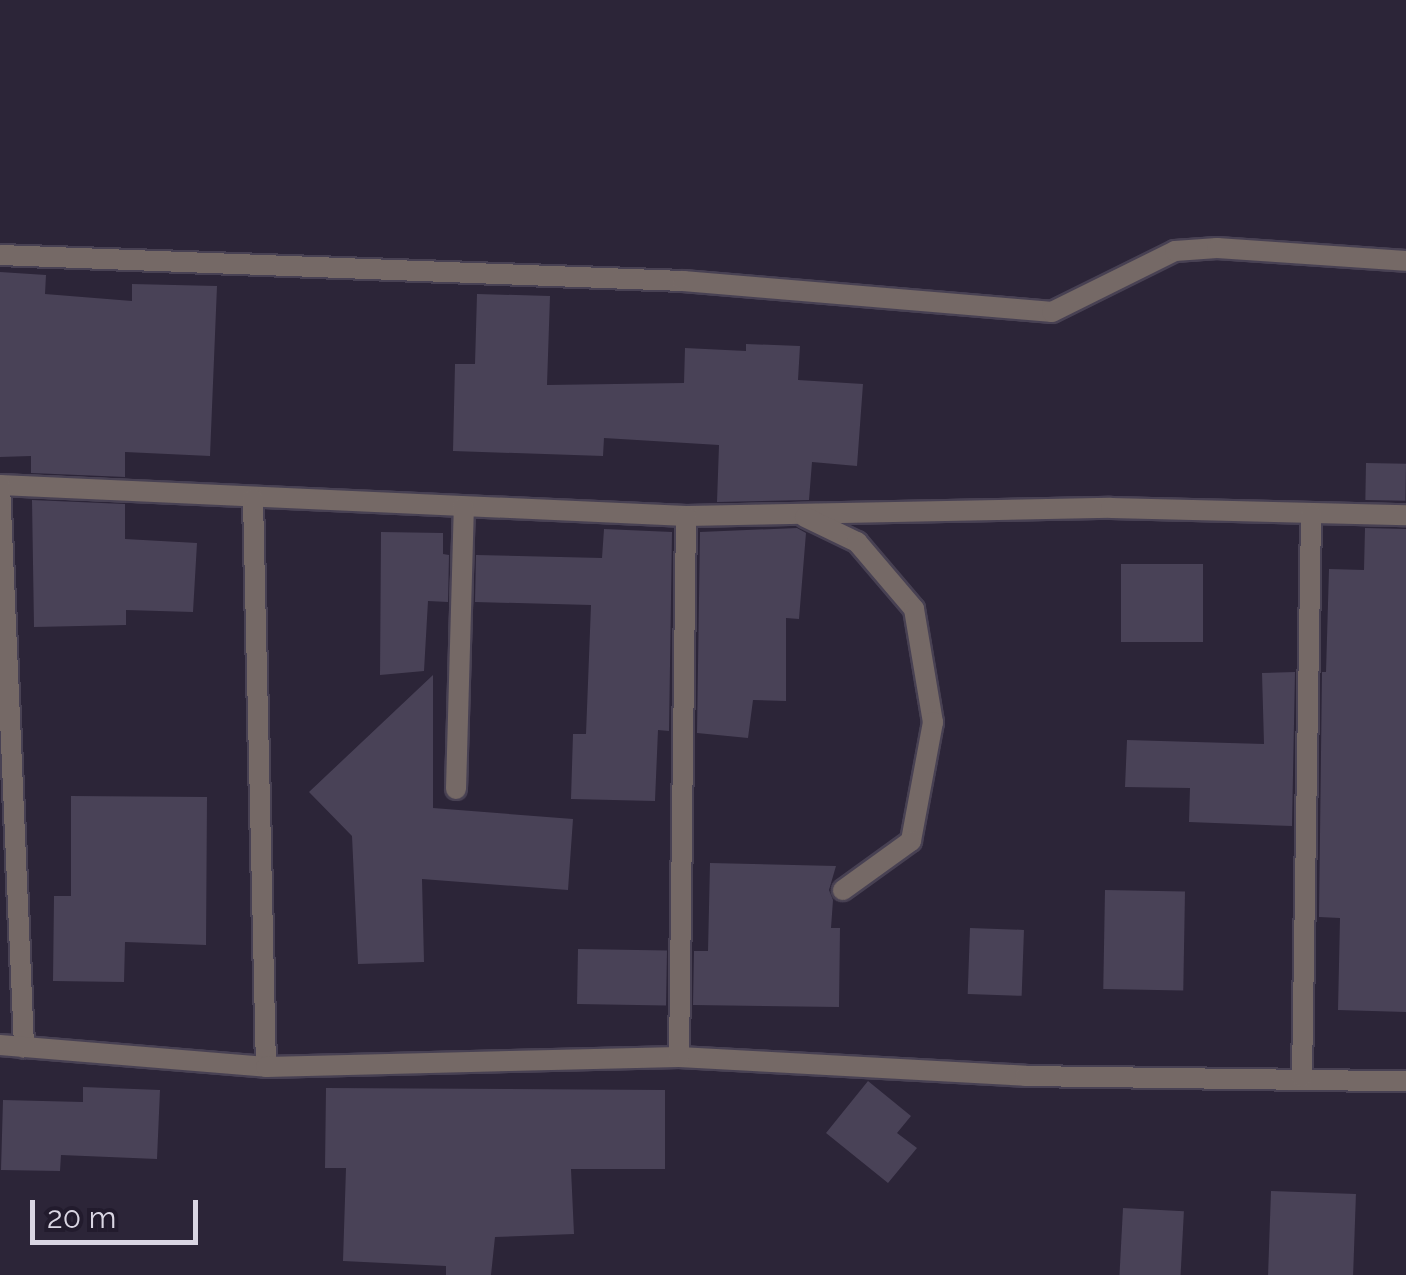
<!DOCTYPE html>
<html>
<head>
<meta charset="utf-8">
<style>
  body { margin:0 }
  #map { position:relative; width:1406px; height:1275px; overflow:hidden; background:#2c2538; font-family:Raleway,sans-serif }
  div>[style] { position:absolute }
  .building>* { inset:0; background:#494257; transform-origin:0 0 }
  .roads { filter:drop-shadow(2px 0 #484153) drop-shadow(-2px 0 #484153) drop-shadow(0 2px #484153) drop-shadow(0 -2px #484153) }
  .minor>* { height:20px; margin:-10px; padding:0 10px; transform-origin:10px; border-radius:10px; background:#756966 }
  span { translate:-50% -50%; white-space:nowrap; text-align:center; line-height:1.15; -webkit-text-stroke:10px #221b2d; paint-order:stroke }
  .scale { position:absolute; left:30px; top:1200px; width:168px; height:45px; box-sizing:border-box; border:5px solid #dad6e3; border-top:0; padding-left:12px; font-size:30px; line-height:35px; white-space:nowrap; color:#dad6e3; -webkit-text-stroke:8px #221b2d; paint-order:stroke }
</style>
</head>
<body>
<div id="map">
  <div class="building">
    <div style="clip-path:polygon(0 272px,46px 275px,45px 294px,132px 301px,132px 284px,217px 286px,210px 456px,125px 452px,125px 477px,31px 473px,31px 456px,0 457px)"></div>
    <div style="clip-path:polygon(477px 294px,550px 296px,547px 385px,684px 383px,685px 348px,746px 351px,746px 344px,800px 346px,798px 380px,863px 384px,857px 466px,812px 462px,809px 500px,717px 502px,719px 445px,604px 438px,603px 456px,453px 451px,455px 364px,475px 364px)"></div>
    <div style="left:1366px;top:463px;width:40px;height:37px;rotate:1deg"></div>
    <div style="clip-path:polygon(32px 500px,125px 504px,125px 539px,197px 543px,193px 612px,126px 610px,126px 625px,34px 627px)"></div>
    <div style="clip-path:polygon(797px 528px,806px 533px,799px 619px,786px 618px,786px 701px,753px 700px,748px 738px,697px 733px,700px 532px)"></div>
    <div style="clip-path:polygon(1365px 528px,1406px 529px,1406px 1012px,1338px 1010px,1340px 918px,1319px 917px,1322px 672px,1326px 672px,1329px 569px,1364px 570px)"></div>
    <div style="clip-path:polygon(604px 529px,672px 532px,669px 731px,658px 730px,655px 801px,571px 799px,573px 734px,586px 734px,591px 605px,475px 602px,476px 555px,602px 558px)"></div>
    <div style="clip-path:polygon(381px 532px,443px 533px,443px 554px,449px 555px,448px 602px,428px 601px,424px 671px,380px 675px)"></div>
    <div style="left:1121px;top:564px;width:82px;height:78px"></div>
    <div style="clip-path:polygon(1295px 672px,1292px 826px,1189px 822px,1190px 788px,1125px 787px,1127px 740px,1264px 744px,1262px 673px)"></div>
    <div style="clip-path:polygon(433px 675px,433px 808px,573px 819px,568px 890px,422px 879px,424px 962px,358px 964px,352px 836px,309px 792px)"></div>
    <div style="clip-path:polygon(71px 796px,207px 797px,206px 945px,125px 942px,124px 982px,53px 981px,54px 896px,71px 896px)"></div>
    <div style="clip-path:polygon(710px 863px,836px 866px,829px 890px,833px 900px,831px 928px,840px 928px,839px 1007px,693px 1005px,694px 951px,708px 951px)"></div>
    <div style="left:1105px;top:890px;width:80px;height:99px;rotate:1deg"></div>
    <div style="left:970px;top:928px;width:54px;height:66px;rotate:2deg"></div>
    <div style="left:578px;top:949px;width:89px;height:55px;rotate:1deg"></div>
    <div style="clip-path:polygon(868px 1081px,911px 1116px,897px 1133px,917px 1148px,888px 1183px,826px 1133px)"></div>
    <div style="clip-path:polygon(83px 1087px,160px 1090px,157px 1159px,61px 1155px,60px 1171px,1px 1170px,3px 1100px,83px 1102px)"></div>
    <div style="clip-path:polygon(326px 1088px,665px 1090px,665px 1169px,571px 1169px,574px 1234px,495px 1237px,491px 1275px,446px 1275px,446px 1266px,343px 1261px,346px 1168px,325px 1168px)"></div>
    <div style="left:1271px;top:1191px;width:85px;height:84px;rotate:2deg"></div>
    <div style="left:1123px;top:1208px;width:61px;height:67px;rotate:3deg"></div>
  </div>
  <div class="roads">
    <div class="minor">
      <div style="left:0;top:255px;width:684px;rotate:2.18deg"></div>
      <div style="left:684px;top:281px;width:369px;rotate:4.8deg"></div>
      <div style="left:1052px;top:312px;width:137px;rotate:-26.4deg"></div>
      <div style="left:1175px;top:251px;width:42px;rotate:-4.1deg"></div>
      <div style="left:1217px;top:248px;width:189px;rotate:3.9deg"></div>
      <div style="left:0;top:485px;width:687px;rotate:2.59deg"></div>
      <div style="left:686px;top:516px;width:425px;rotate:-1.1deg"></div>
      <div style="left:1111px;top:508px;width:295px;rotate:1.4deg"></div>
      <div style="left:0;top:485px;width:563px;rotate:87.55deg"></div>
      <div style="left:253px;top:499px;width:568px;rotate:88.69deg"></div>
      <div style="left:805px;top:517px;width:58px;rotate:25.7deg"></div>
      <div style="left:857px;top:542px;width:88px;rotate:49.6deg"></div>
      <div style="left:914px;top:609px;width:115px;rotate:80.5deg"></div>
      <div style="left:933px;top:722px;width:121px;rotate:100.5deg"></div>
      <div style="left:911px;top:841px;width:84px;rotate:144.2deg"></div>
      <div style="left:456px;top:789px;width:282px;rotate:-88.4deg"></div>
      <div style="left:0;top:1045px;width:267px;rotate:4.7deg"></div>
      <div style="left:266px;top:1067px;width:413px;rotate:-1.4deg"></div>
      <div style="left:679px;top:1057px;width:347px;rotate:3.1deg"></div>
      <div style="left:1025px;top:1076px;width:381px;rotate:0.8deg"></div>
      <div style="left:679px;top:1057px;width:541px;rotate:-89.26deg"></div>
      <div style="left:1302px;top:1077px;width:563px;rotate:-89.08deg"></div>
    </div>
  </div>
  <div class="scale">20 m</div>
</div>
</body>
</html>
